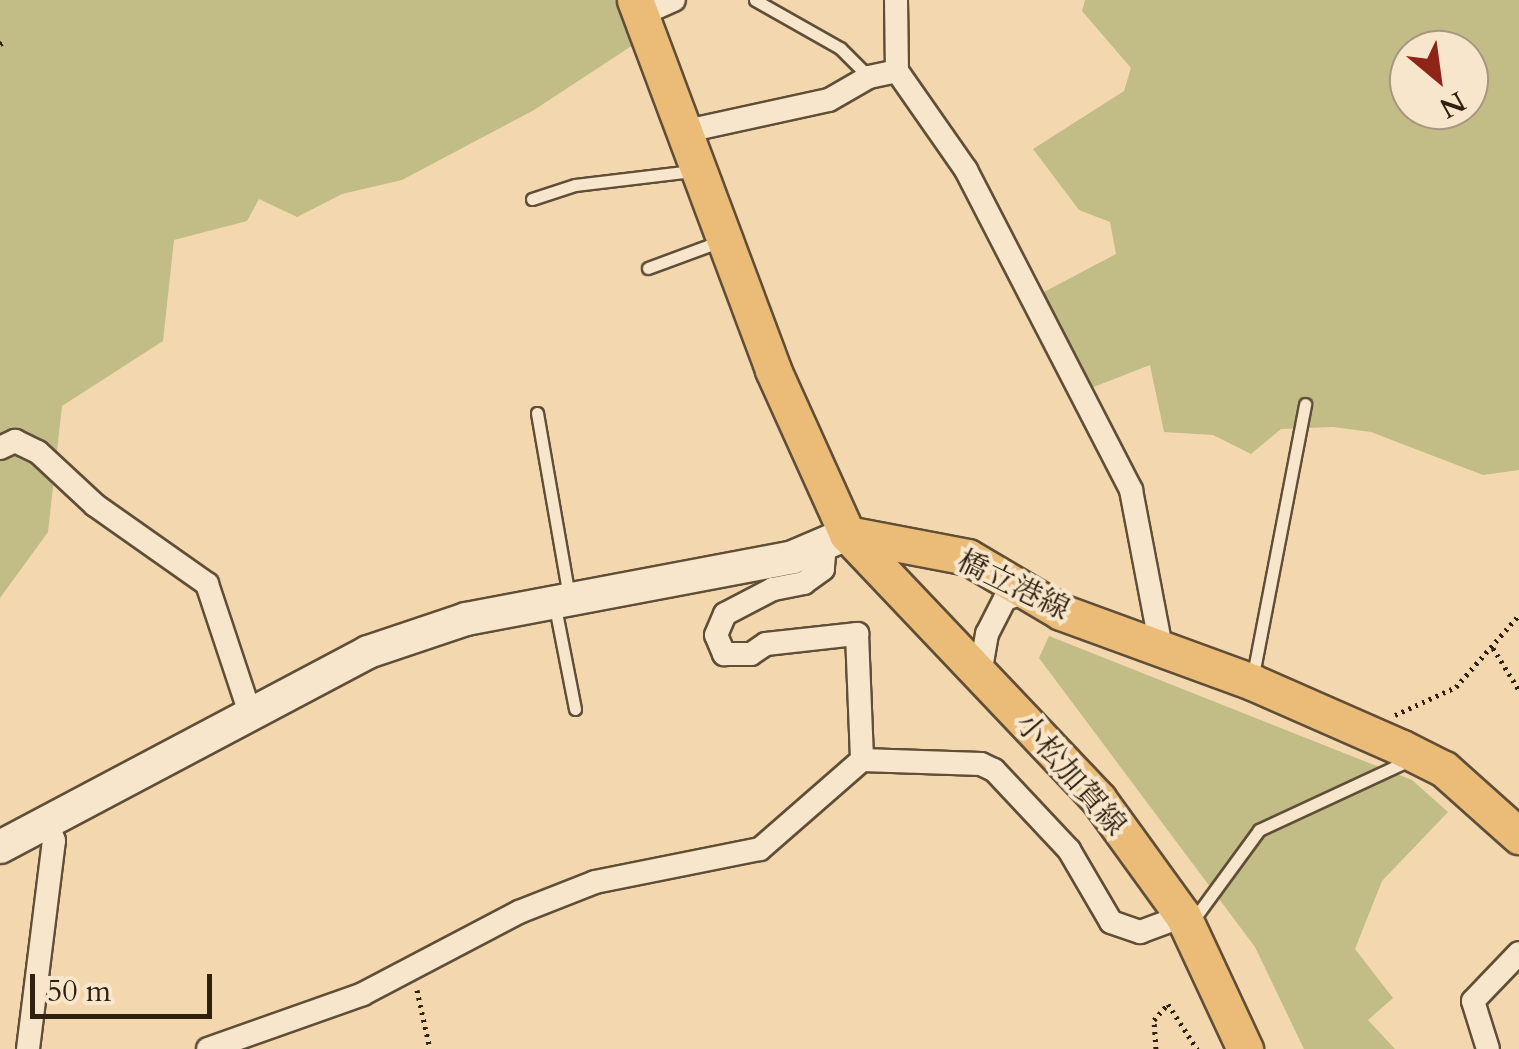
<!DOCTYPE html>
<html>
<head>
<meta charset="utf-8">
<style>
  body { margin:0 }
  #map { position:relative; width:1519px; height:1049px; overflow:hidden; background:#f3d8af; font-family:Cardo,"Noto Serif JP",serif }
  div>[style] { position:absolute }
  .green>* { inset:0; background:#c2bc86 }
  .path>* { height:5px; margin-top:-2.5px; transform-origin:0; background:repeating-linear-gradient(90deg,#2f200f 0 2.5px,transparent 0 7.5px) }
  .roads { filter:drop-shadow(2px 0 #604e37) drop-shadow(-2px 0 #604e37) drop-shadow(0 2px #604e37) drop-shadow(0 -2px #604e37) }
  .lane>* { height:11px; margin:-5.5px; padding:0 5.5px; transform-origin:5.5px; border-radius:5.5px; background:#f7e6cb }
  .street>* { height:22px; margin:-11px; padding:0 11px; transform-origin:11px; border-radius:11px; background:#f7e6cb }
  .secondary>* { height:32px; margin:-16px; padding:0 16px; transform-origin:16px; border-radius:16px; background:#f7e6cb }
  .primary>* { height:35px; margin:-17.5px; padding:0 17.5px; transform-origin:17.5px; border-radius:17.5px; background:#eabc78 }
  span { translate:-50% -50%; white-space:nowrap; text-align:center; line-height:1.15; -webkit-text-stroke:8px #f7e6cb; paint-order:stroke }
  .street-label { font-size:30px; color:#2f200f }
  .north { position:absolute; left:1389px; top:30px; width:100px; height:100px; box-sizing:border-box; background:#f7e6cb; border:2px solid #a79780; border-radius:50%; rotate:151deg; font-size:28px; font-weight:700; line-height:40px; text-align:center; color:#2f200f }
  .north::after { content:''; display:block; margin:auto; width:35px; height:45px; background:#8f2418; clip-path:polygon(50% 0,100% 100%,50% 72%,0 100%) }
  .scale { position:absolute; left:30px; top:974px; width:182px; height:45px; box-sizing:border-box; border:5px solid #2f200f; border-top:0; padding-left:12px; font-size:30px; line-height:35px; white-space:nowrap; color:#2f200f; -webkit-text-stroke:8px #f7e6cb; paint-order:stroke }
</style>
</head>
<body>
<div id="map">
  <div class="green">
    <div style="clip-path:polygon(0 0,618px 0,633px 45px,534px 110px,402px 180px,342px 194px,297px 217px,259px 199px,247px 221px,174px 240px,163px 341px,62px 406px,48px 532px,0 598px)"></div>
    <div style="clip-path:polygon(evenodd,1085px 0,1519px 0,1519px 470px,1483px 475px,1371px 432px,1333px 427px,1281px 429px,1251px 454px,1213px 435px,1164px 432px,1150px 365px,1086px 390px,1042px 293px,1116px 254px,1110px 222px,1079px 210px,1033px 149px,1124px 91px,1131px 68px,1082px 11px,1085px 0,1409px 50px,1469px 50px,1469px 110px,1409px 110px,1409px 50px)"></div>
    <div style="clip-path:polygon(1049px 636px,1412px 780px,1448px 812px,1382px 881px,1355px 949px,1393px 998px,1368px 1020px,1395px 1049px,1304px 1049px,1255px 947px,1039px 658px)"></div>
  </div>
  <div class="path">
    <div style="left:0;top:44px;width:6px;rotate:-31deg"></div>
    <div style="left:1493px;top:648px;width:49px;rotate:58.2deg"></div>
    <div style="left:1395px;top:715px;width:67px;rotate:-24.7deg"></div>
    <div style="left:1456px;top:687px;width:96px;rotate:-48.8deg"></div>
    <div style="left:417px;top:990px;width:60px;rotate:77.6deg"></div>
    <div style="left:1156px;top:1049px;width:29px;rotate:-94deg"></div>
    <div style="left:1154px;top:1020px;width:21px;rotate:-49deg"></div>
    <div style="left:1168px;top:1004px;width:54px;rotate:57.2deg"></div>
  </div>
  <div class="roads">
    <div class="lane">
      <div style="left:755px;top:0;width:98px;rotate:29.5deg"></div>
      <div style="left:840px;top:48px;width:41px;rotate:45deg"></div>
      <div style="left:532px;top:199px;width:45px;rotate:-18deg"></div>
      <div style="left:575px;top:185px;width:118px;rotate:-6.8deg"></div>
      <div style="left:648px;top:268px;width:78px;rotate:-20.3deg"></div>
      <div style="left:537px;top:413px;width:186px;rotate:80.1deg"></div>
      <div style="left:555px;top:607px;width:104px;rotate:78.9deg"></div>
      <div style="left:1252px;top:680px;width:281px;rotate:-79.1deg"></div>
      <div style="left:1191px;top:923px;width:115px;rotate:-53.8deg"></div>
      <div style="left:1259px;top:830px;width:166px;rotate:-24.9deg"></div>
    </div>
    <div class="street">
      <div style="left:896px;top:0;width:71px;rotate:89.2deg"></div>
      <div style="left:640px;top:15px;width:37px;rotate:-24deg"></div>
      <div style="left:897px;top:71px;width:121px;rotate:55.1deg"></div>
      <div style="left:966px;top:170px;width:360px;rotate:62.7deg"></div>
      <div style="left:1131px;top:490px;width:160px;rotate:79.2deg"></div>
      <div style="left:682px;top:132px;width:150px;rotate:-12.3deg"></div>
      <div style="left:829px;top:100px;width:46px;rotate:-29.9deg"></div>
      <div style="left:869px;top:77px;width:29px;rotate:-12deg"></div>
      <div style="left:0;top:448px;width:17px;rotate:-25deg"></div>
      <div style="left:15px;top:441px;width:25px;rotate:26deg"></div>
      <div style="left:38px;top:452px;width:78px;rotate:42.9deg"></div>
      <div style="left:95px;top:505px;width:137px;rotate:35.2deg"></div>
      <div style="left:207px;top:584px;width:133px;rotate:71.6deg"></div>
      <div style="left:825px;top:544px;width:25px;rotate:95deg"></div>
      <div style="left:823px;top:569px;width:24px;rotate:144deg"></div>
      <div style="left:804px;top:583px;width:32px;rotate:169deg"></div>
      <div style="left:773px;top:589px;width:54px;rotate:152.5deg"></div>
      <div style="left:725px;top:614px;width:23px;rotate:113deg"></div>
      <div style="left:716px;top:635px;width:21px;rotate:67deg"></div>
      <div style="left:724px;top:654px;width:27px"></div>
      <div style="left:751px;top:654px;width:18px;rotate:-34deg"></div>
      <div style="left:766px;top:644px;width:92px;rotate:-6.3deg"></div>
      <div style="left:857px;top:634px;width:126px;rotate:87.7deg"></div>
      <div style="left:980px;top:674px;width:41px;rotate:-80.1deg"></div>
      <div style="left:987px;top:634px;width:39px;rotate:-63deg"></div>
      <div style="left:1005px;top:599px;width:19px;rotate:-18deg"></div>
      <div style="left:28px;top:1049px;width:210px;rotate:-82.9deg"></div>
      <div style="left:54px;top:841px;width:18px;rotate:-109deg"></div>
      <div style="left:208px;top:1049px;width:164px;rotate:-19.5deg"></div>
      <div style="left:363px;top:994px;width:176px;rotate:-27.7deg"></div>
      <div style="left:519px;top:912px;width:82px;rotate:-21.5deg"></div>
      <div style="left:595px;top:882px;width:168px;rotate:-11.3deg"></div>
      <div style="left:760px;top:849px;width:135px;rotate:-41.1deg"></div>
      <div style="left:862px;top:760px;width:119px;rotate:1.9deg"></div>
      <div style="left:981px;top:764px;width:14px;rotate:25deg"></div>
      <div style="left:994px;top:770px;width:110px;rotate:46.8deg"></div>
      <div style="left:1069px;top:850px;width:83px;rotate:59.7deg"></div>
      <div style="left:1111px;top:922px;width:31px;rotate:19deg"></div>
      <div style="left:1140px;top:932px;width:46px;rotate:-20.4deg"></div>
      <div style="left:1488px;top:1049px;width:50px;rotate:-107.4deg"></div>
      <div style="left:1473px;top:1001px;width:66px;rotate:-46.2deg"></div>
    </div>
    <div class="secondary">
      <div style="left:0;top:847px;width:416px;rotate:-27.9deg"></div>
      <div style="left:368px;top:652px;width:103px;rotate:-18.6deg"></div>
      <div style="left:466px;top:619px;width:333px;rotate:-10.7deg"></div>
      <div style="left:793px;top:557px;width:59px;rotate:-23.1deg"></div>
    </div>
    <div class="primary">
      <div style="left:635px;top:0;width:395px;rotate:69.5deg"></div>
      <div style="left:773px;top:370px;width:180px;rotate:65.7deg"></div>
      <div style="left:847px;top:534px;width:366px;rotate:46.5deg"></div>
      <div style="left:1099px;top:800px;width:143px;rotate:54.1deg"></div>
      <div style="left:1183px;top:916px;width:147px;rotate:65deg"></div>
      <div style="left:847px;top:534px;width:123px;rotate:10.8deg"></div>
      <div style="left:968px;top:557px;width:108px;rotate:30.6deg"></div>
      <div style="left:1061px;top:612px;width:203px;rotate:20.1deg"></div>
      <div style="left:1252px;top:682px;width:164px;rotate:23.7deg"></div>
      <div style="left:1402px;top:748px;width:47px;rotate:26.6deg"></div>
      <div style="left:1444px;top:769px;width:101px;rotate:41.8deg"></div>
    </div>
  </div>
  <div class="street-label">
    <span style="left:1013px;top:586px;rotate:26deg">橋立港線</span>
    <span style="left:1070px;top:775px;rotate:49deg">小松加賀線</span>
  </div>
  <div class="north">N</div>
  <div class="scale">50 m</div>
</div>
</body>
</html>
